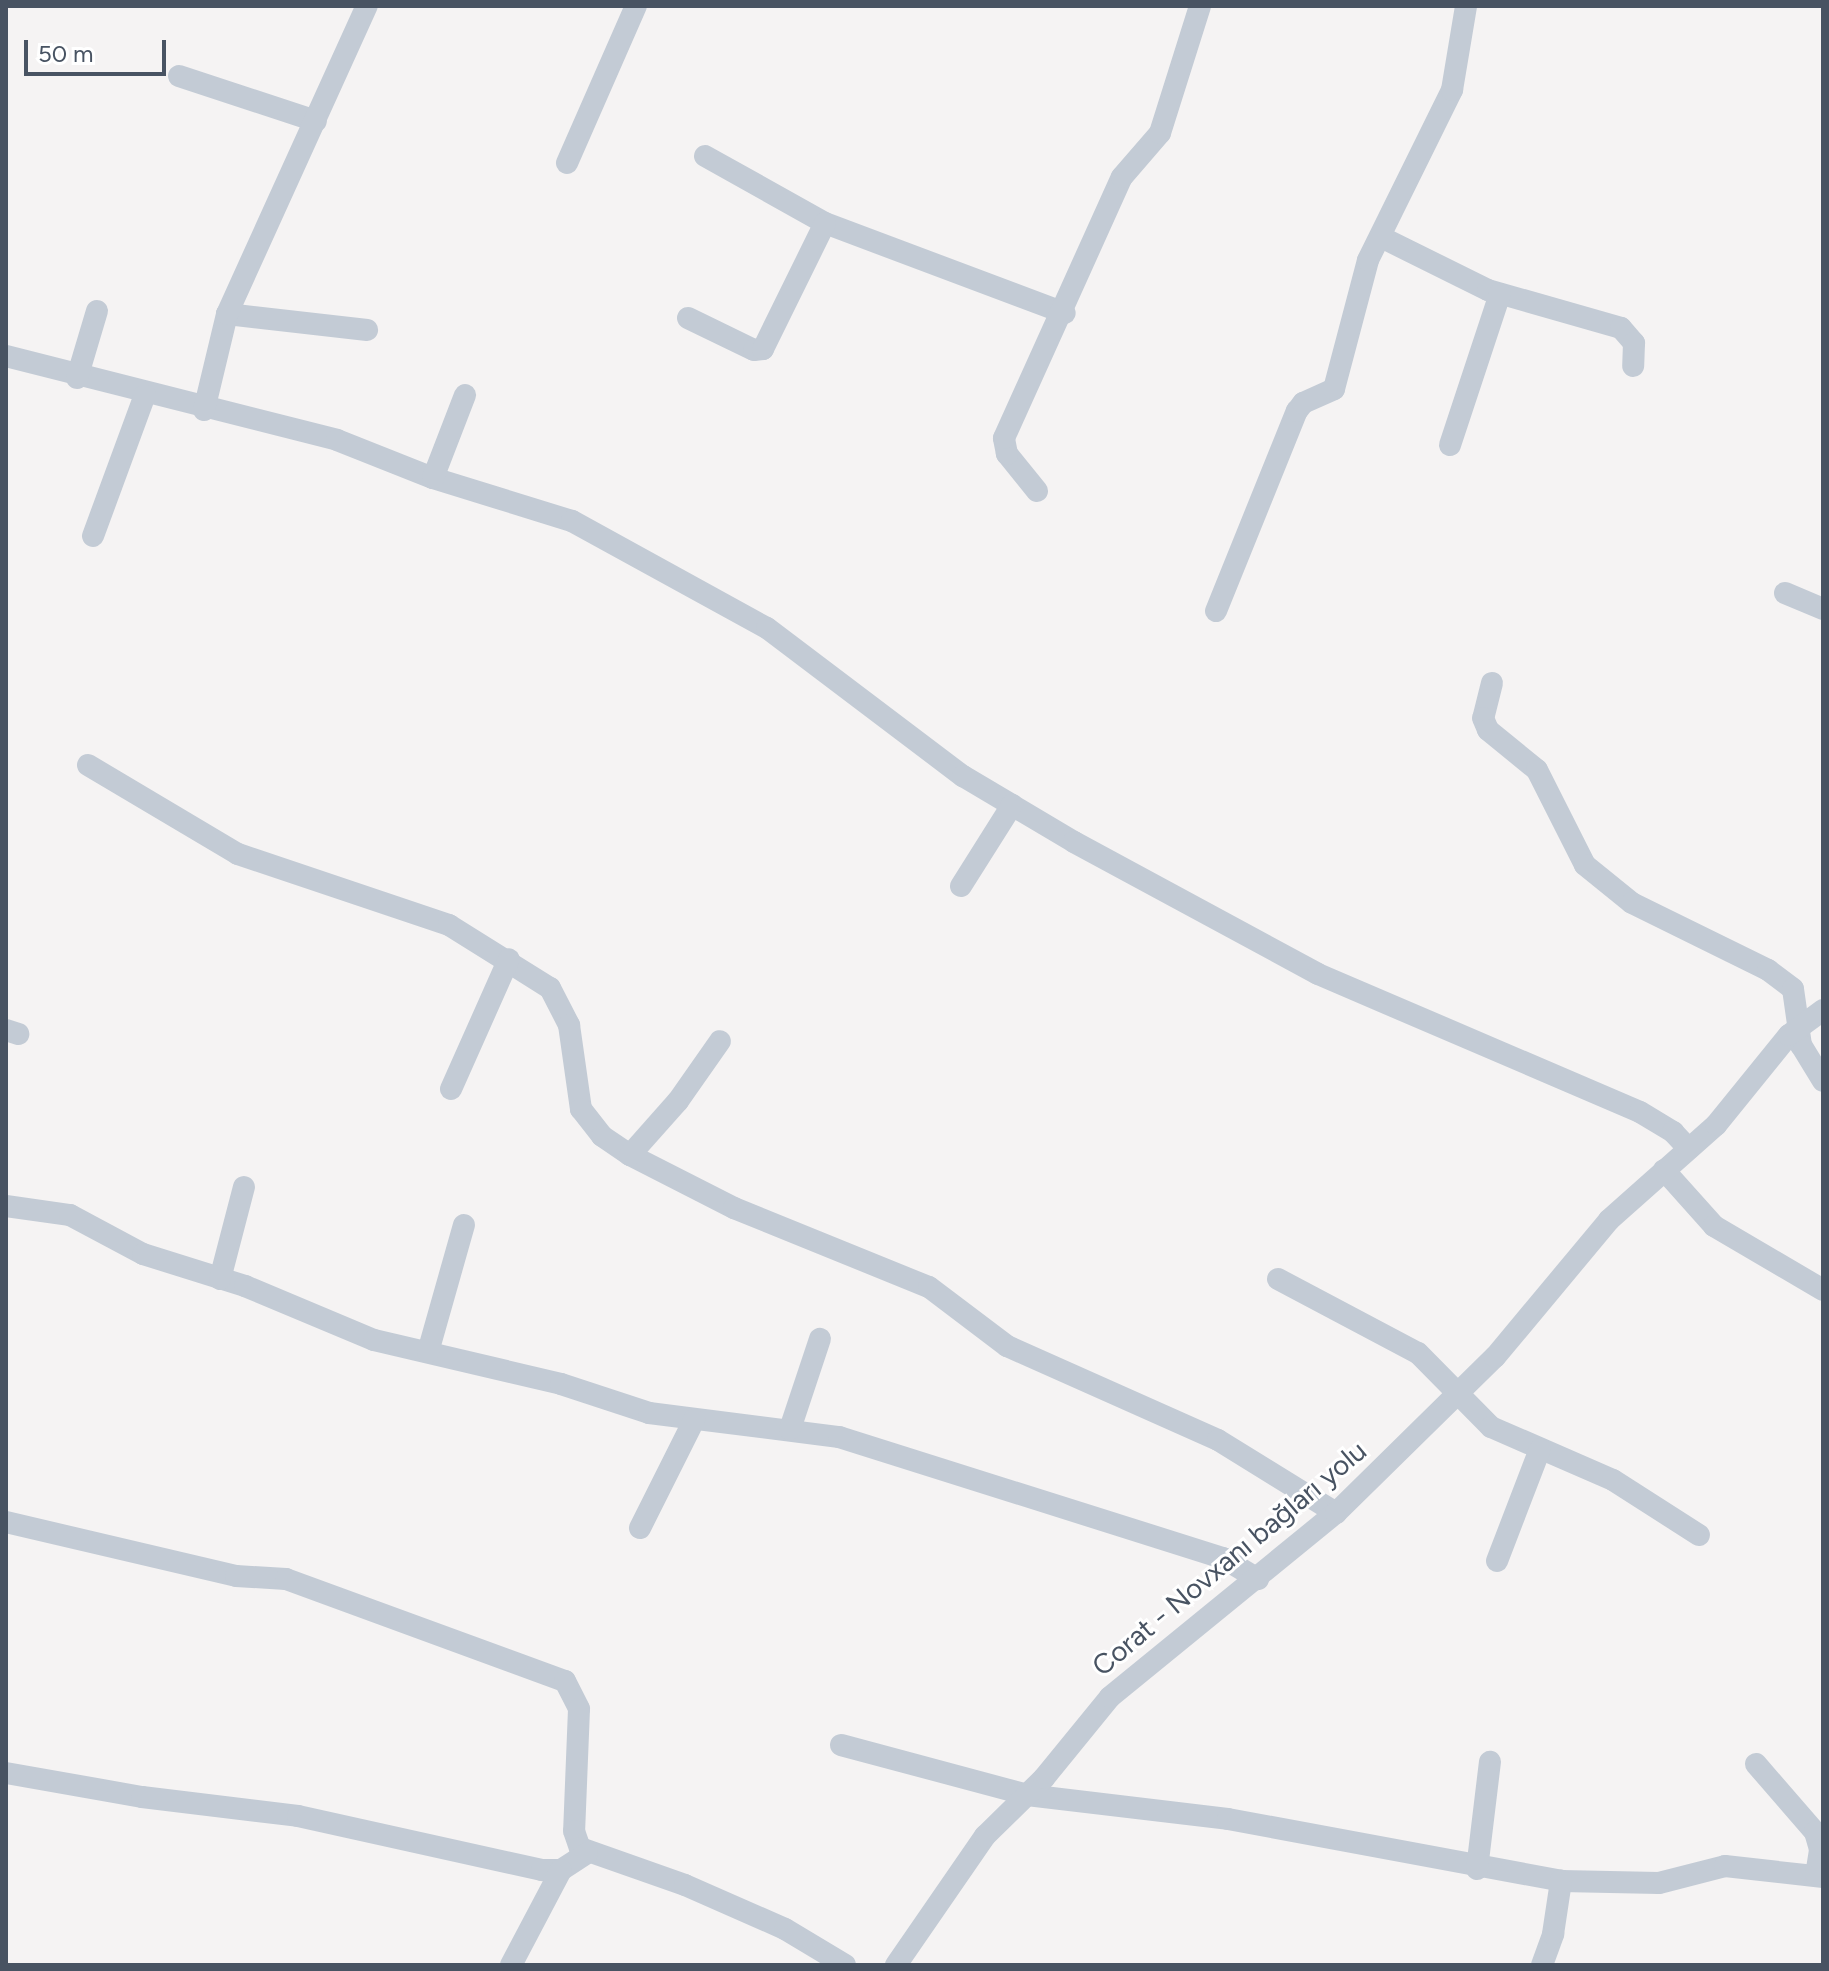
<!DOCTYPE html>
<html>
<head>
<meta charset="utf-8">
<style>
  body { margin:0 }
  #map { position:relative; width:1829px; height:1971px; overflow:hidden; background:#f5f3f3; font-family:Figtree,sans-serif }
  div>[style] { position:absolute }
  .minor>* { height:22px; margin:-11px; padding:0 11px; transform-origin:11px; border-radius:11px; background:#c3cbd5 }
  span { translate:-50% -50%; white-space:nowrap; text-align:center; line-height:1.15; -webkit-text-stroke:6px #fff; paint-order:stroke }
  .street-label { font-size:28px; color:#485362 }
  .frame { position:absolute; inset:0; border:8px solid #485362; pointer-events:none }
  .scale { position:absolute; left:24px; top:40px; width:142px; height:36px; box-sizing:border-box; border:4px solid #485362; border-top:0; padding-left:10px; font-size:24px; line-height:28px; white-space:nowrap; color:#485362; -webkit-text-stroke:6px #fff; paint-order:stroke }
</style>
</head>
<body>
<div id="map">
  <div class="minor">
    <div style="left:179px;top:76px;width:144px;rotate:18.2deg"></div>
    <div style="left:705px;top:156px;width:137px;rotate:29.2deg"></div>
    <div style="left:825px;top:223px;width:256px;rotate:20.6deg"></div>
    <div style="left:567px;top:163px;width:171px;rotate:-66.3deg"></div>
    <div style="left:1381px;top:237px;width:119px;rotate:26.4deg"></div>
    <div style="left:1488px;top:290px;width:138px;rotate:15.9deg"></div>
    <div style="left:1621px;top:328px;width:20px;rotate:49deg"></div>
    <div style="left:1634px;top:343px;width:23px;rotate:92deg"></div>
    <div style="left:227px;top:314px;width:141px;rotate:6.5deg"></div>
    <div style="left:688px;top:318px;width:73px;rotate:25.9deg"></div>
    <div style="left:754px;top:350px;width:9px;rotate:-6deg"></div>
    <div style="left:763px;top:349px;width:140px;rotate:-63.8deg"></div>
    <div style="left:6px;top:356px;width:341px;rotate:14.2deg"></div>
    <div style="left:337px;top:440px;width:103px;rotate:21.6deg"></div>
    <div style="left:433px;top:478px;width:145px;rotate:17.2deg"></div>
    <div style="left:572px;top:521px;width:222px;rotate:28.8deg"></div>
    <div style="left:767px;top:628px;width:246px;rotate:37.1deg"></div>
    <div style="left:963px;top:776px;width:129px;rotate:30.7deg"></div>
    <div style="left:1074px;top:842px;width:277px;rotate:28.4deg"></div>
    <div style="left:1318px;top:974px;width:350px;rotate:23.2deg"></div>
    <div style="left:1640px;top:1112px;width:39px;rotate:31deg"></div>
    <div style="left:1673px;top:1132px;width:23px;rotate:47deg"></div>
    <div style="left:77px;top:378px;width:70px;rotate:-73.4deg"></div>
    <div style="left:204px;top:410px;width:99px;rotate:-76.5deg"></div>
    <div style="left:227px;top:314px;width:338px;rotate:-65.6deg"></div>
    <div style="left:1450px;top:445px;width:159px;rotate:-71.7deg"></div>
    <div style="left:433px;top:478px;width:89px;rotate:-68.9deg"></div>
    <div style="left:1037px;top:491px;width:48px;rotate:-129deg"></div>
    <div style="left:1007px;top:454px;width:16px;rotate:-101deg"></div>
    <div style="left:1004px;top:438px;width:286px;rotate:-65.7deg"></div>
    <div style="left:1122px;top:177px;width:58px;rotate:-49.2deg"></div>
    <div style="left:1160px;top:133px;width:133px;rotate:-72.5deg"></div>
    <div style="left:93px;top:536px;width:150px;rotate:-69.8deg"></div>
    <div style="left:1785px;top:593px;width:41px;rotate:22.8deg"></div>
    <div style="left:1216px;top:611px;width:216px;rotate:-68deg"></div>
    <div style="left:1297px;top:411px;width:10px;rotate:-53deg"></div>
    <div style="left:1303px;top:403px;width:34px;rotate:-24deg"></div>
    <div style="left:1334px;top:389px;width:133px;rotate:-75.2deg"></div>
    <div style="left:1368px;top:260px;width:190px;rotate:-63.7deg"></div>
    <div style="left:1452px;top:90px;width:85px;rotate:-80.5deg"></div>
    <div style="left:1492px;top:683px;width:36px;rotate:104deg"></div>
    <div style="left:1483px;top:718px;width:13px;rotate:67deg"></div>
    <div style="left:1488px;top:730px;width:63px;rotate:39.2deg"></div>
    <div style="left:1537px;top:770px;width:106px;rotate:63.2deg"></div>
    <div style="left:1585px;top:865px;width:60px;rotate:39deg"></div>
    <div style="left:1632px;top:903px;width:152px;rotate:26.2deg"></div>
    <div style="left:1768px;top:970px;width:31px;rotate:37deg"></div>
    <div style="left:1793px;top:989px;width:57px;rotate:81.9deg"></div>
    <div style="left:1801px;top:1045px;width:42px;rotate:58.6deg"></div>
    <div style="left:88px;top:765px;width:174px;rotate:30.7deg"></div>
    <div style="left:238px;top:854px;width:223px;rotate:18.6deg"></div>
    <div style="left:449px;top:925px;width:119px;rotate:32deg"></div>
    <div style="left:550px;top:988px;width:42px;rotate:62.8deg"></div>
    <div style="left:569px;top:1025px;width:85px;rotate:81.9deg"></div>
    <div style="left:581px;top:1109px;width:34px;rotate:52deg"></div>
    <div style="left:602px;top:1136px;width:34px;rotate:34deg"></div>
    <div style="left:630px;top:1155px;width:117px;rotate:27deg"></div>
    <div style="left:734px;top:1208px;width:210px;rotate:22.1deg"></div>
    <div style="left:929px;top:1287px;width:98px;rotate:37.1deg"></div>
    <div style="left:1007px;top:1346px;width:231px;rotate:24deg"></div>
    <div style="left:1218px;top:1440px;width:139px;rotate:31.7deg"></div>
    <div style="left:961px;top:886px;width:96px;rotate:-57.8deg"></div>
    <div style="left:6px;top:1030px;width:13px;rotate:18deg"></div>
    <div style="left:451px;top:1089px;width:142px;rotate:-66deg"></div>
    <div style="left:630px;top:1155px;width:72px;rotate:-48.4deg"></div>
    <div style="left:678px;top:1101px;width:73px;rotate:-55deg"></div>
    <div style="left:1664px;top:1170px;width:75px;rotate:48.2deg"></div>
    <div style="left:1714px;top:1226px;width:126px;rotate:30.4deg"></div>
    <div style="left:6px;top:1206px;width:65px;rotate:8deg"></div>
    <div style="left:70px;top:1215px;width:83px;rotate:28.1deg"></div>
    <div style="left:143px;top:1254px;width:107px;rotate:17.4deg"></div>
    <div style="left:245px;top:1286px;width:140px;rotate:22.7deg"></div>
    <div style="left:374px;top:1340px;width:192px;rotate:13.2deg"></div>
    <div style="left:561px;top:1384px;width:93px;rotate:18.2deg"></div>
    <div style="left:649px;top:1413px;width:192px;rotate:7.2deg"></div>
    <div style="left:839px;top:1437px;width:403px;rotate:17.5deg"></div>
    <div style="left:1223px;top:1558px;width:41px;rotate:31deg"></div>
    <div style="left:220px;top:1279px;width:95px;rotate:-75.4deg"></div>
    <div style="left:1278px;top:1279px;width:158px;rotate:27.9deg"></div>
    <div style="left:1418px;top:1353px;width:104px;rotate:45.4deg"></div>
    <div style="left:1491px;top:1427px;width:133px;rotate:23.5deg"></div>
    <div style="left:1613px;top:1480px;width:102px;rotate:32.6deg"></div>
    <div style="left:428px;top:1352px;width:132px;rotate:-74.2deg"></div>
    <div style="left:790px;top:1429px;width:95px;rotate:-71.6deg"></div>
    <div style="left:6px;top:1522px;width:236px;rotate:13.2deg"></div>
    <div style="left:236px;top:1576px;width:50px;rotate:3.4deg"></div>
    <div style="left:286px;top:1579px;width:297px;rotate:20.1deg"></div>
    <div style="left:565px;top:1681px;width:31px;rotate:63deg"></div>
    <div style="left:579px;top:1709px;width:122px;rotate:92.3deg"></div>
    <div style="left:574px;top:1831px;width:18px;rotate:71deg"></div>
    <div style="left:580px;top:1848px;width:111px;rotate:19.4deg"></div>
    <div style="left:685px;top:1885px;width:109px;rotate:23.7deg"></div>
    <div style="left:785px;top:1929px;width:70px;rotate:31deg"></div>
    <div style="left:640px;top:1528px;width:121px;rotate:-63.4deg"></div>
    <div style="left:1497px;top:1561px;width:120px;rotate:-69deg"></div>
    <div style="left:841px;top:1745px;width:193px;rotate:15deg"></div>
    <div style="left:1027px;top:1795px;width:202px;rotate:6.8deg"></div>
    <div style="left:1228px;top:1819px;width:339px;rotate:10.5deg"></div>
    <div style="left:1561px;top:1881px;width:98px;rotate:1.2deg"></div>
    <div style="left:1659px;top:1883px;width:68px;rotate:-14.4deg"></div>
    <div style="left:1725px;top:1866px;width:99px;rotate:6.4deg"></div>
    <div style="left:1756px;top:1764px;width:90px;rotate:49.1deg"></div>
    <div style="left:1815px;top:1832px;width:19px;rotate:74deg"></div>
    <div style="left:1820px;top:1850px;width:25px;rotate:99deg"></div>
    <div style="left:6px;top:1773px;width:138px;rotate:10deg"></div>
    <div style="left:142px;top:1797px;width:157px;rotate:6.9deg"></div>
    <div style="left:298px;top:1816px;width:250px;rotate:12.5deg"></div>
    <div style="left:542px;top:1870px;width:19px"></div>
    <div style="left:561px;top:1870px;width:31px;rotate:-33deg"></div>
    <div style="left:1477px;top:1869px;width:108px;rotate:-83.1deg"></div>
    <div style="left:511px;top:1965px;width:107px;rotate:-62.2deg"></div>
    <div style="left:896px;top:1965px;width:157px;rotate:-55.4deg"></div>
    <div style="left:985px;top:1836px;width:83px;rotate:-44.5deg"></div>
    <div style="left:1044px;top:1778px;width:104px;rotate:-50.8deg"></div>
    <div style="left:1110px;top:1697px;width:291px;rotate:-39.2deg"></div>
    <div style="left:1336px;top:1513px;width:223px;rotate:-44.5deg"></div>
    <div style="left:1495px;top:1357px;width:178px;rotate:-50.2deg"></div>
    <div style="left:1609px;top:1220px;width:143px;rotate:-41.6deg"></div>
    <div style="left:1716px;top:1125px;width:116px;rotate:-51deg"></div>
    <div style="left:1789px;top:1035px;width:42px;rotate:-36.3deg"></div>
    <div style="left:1542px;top:1965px;width:33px;rotate:-70deg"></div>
    <div style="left:1553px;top:1934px;width:54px;rotate:-81.4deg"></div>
  </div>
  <div class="street-label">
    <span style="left:1229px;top:1558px;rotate:-40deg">Corat - Novxanı bağları yolu</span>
  </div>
  <div class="frame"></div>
  <div class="scale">50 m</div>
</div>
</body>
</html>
